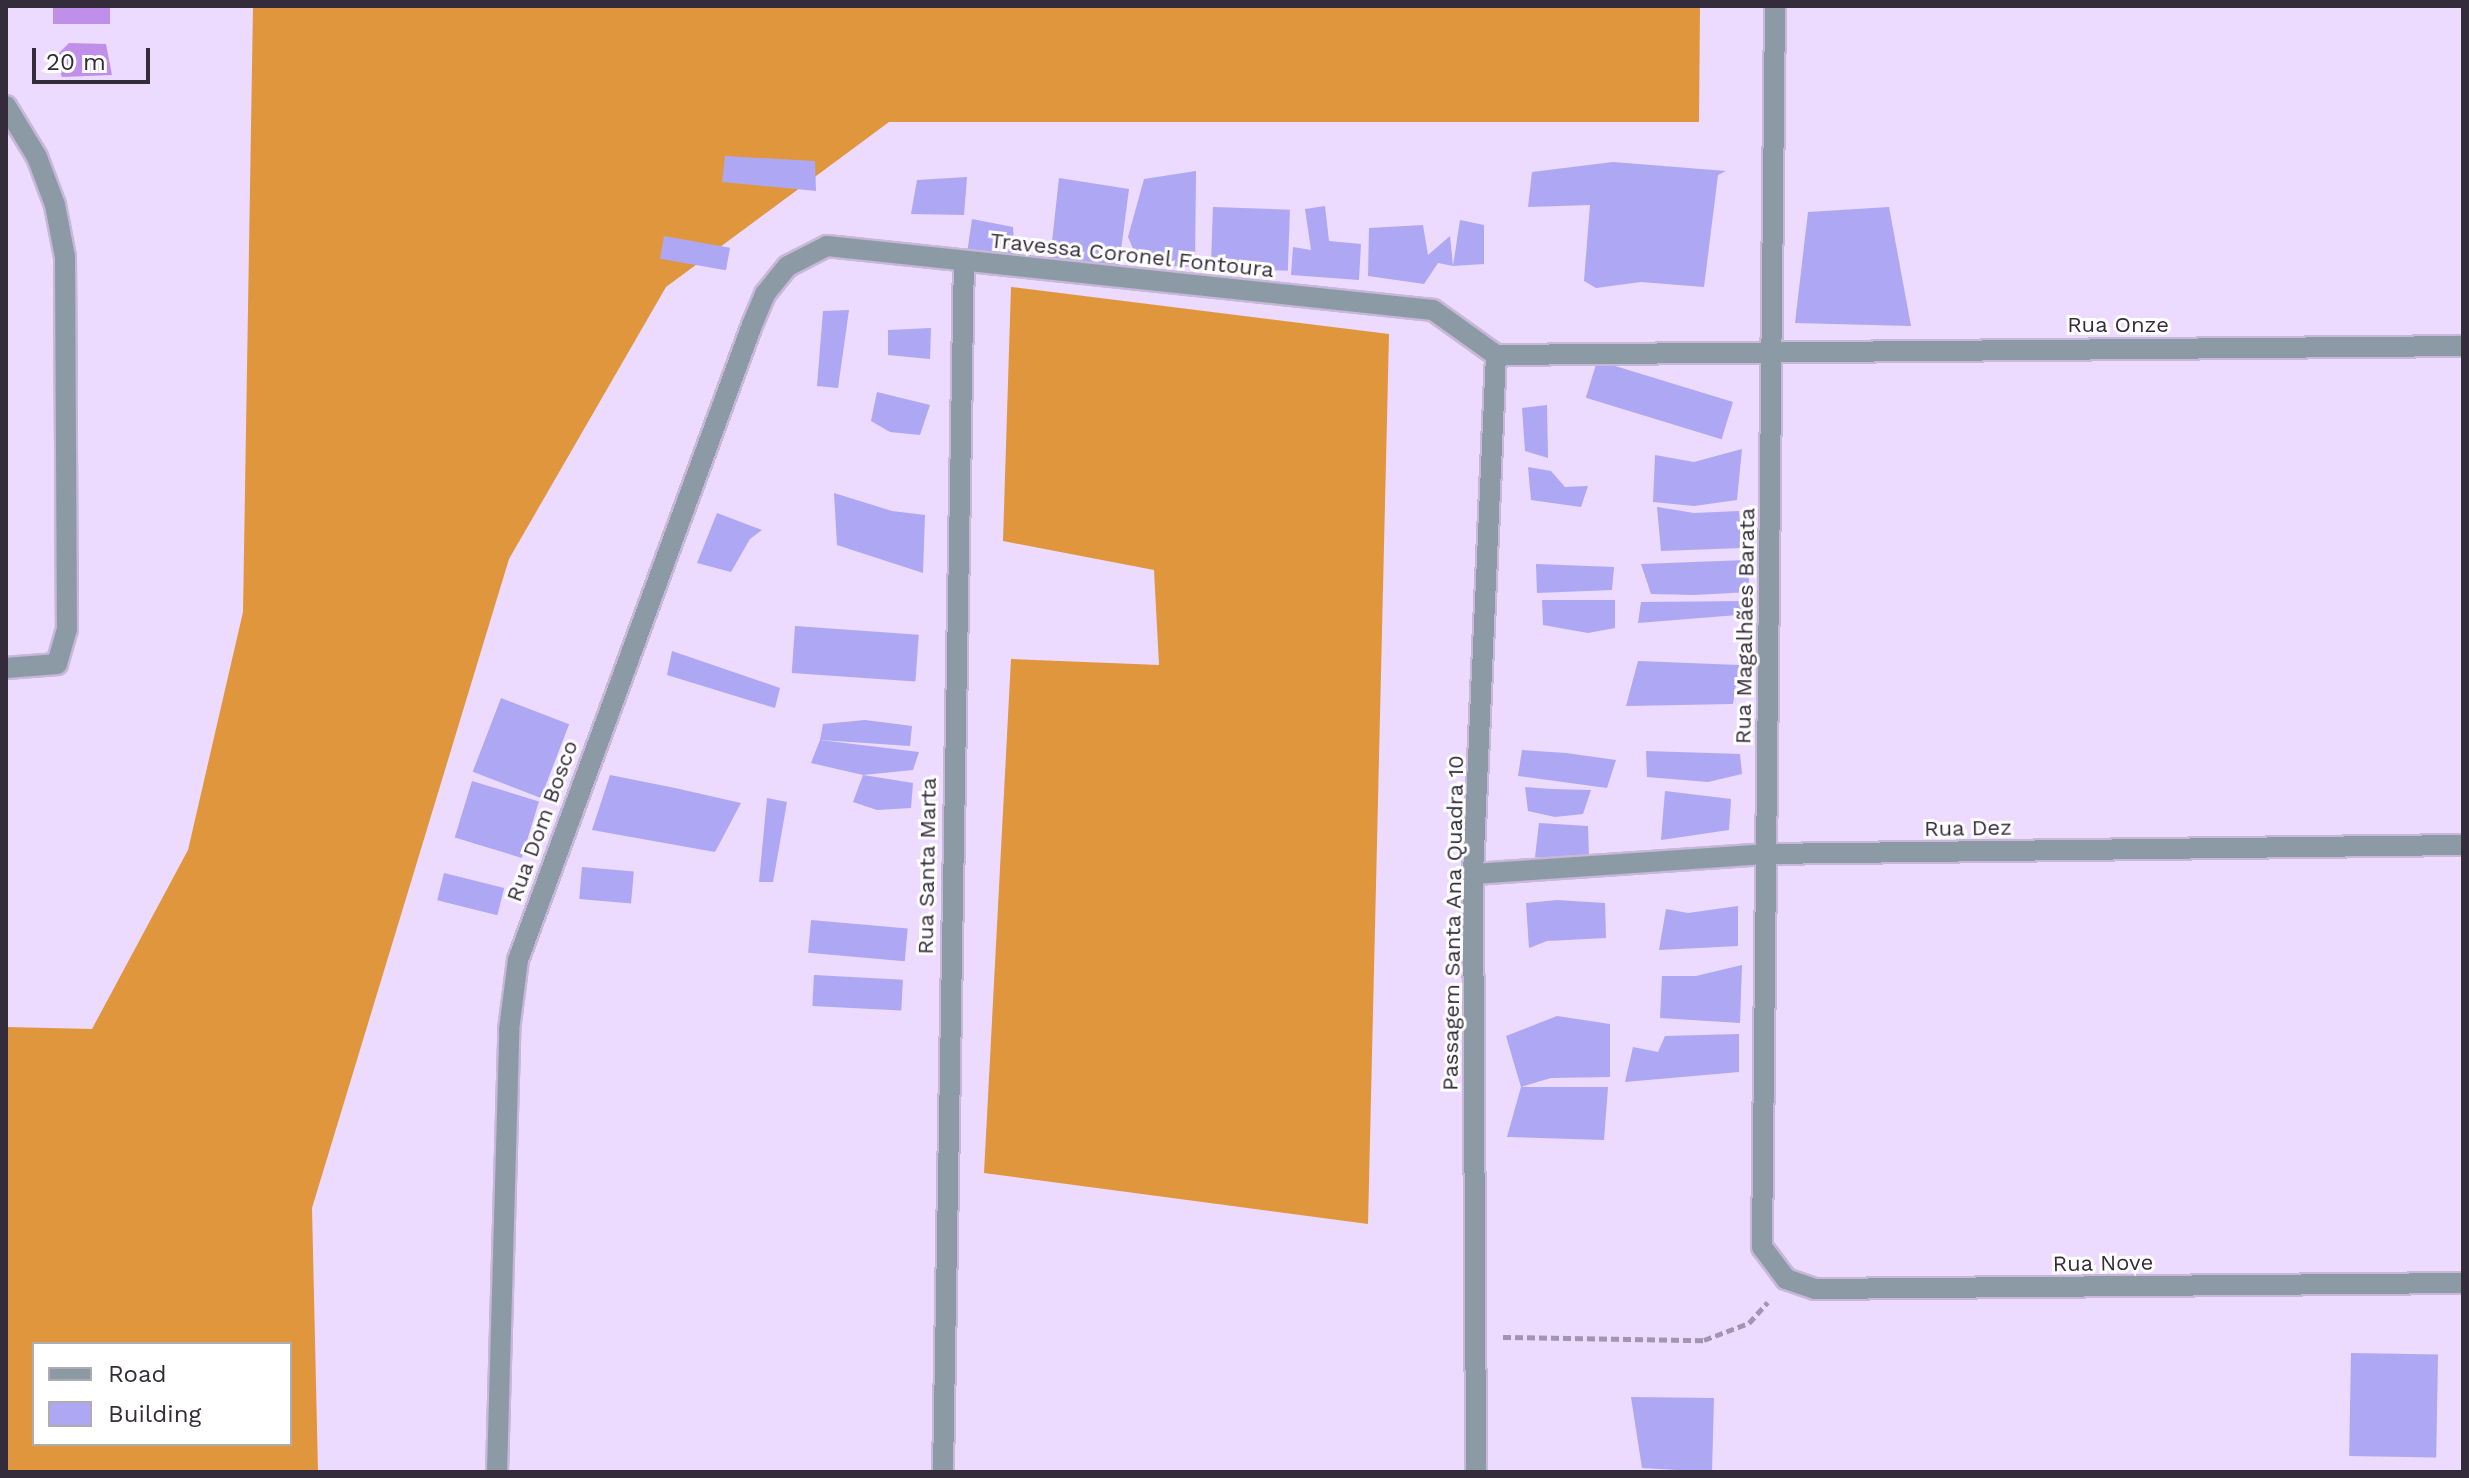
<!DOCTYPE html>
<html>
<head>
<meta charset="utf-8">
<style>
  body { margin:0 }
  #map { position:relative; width:2469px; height:1478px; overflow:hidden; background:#ecdaff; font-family:"Work Sans",sans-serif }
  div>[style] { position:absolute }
  .forest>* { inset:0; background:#e0963c }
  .water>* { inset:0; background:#bf8fe9; transform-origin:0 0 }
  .building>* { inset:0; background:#aea7f3; transform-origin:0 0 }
  .path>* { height:5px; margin-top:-2.5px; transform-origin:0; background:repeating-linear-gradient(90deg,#a395b1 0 8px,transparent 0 12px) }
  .roads { filter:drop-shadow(2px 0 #c7b7d8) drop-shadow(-2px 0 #c7b7d8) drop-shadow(0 2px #c7b7d8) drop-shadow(0 -2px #c7b7d8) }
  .street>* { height:20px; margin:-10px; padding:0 10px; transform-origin:10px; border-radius:10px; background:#8c9aa6 }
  span { translate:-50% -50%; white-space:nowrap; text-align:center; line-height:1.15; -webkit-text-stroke:6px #fff; paint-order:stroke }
  .street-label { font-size:22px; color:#342c3b }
  .frame { position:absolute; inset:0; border:8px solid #342c3b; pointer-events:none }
  .legend { position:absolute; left:32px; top:1342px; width:260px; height:104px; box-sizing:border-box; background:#fff; border:2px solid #aeabb1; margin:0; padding:10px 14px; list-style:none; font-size:24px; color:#342c3b }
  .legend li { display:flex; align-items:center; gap:16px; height:40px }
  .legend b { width:40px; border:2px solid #aeabb1 }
  .scale { position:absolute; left:32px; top:48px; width:118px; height:36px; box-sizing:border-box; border:4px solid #342c3b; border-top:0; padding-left:10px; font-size:24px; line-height:28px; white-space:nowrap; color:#342c3b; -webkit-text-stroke:6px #fff; paint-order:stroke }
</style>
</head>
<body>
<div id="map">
  <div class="forest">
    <div style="clip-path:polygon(evenodd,253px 6px,1700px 6px,1699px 122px,889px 122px,666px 287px,509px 559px,312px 1208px,318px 1472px,6px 1472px,6px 1027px,92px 1029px,188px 850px,243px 612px,253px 6px,34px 1344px,290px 1344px,290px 1444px,34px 1444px,34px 1344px)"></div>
    <div style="clip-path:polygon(1011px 287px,1389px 334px,1368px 1224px,984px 1173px,1011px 659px,1159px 665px,1154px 570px,1003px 541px)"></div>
  </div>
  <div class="water">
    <div style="left:53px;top:6px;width:57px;height:18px"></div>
    <div style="clip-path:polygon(69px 43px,106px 44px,112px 75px,62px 77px,55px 57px)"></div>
  </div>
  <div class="building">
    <div style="clip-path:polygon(725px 156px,815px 161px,816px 191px,722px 182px)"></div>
    <div style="clip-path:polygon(1613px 162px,1726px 171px,1718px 175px,1704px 287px,1641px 282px,1596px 288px,1584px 281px,1590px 205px,1528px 207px,1532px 172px)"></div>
    <div style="clip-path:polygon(1196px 171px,1195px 267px,1140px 265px,1128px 237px,1144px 179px)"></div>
    <div style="clip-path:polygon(967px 177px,964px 215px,911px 214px,917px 180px)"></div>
    <div style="clip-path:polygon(1059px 178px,1129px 189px,1119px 265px,1049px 269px)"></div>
    <div style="clip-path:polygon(1325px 206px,1329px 241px,1361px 244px,1359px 280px,1291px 275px,1293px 247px,1311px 250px,1305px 209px)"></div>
    <div style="left:1213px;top:207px;width:77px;height:61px;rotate:2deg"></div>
    <div style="clip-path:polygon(1889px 207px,1911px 326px,1795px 323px,1808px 212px)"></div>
    <div style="clip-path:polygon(972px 219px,1013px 227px,1015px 265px,966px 261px)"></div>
    <div style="clip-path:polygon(1460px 220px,1484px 225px,1484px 264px,1453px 266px)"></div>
    <div style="clip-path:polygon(1423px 225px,1428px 255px,1450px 236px,1453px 266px,1438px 263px,1424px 284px,1368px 276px,1369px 228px)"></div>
    <div style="left:664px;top:236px;width:67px;height:23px;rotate:10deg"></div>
    <div style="clip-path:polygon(849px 310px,838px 388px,817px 386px,823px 311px)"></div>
    <div style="clip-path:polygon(931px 328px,930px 359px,888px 355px,888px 330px)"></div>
    <div style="clip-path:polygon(877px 392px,930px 405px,920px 435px,890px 432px,871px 421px)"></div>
    <div style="left:1733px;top:402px;width:39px;height:142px;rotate:107deg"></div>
    <div style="clip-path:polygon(1547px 405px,1548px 458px,1525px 451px,1522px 408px)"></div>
    <div style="clip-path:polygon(1742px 449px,1737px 500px,1694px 506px,1653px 502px,1655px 455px,1694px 462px)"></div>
    <div style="clip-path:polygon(1528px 467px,1551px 471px,1565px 487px,1588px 486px,1581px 507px,1531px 500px)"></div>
    <div style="clip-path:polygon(834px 493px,892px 511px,925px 515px,923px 573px,837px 545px)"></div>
    <div style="clip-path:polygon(1657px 507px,1694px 513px,1739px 511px,1742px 548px,1661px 551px)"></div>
    <div style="clip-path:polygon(717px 513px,762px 530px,750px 539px,731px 572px,697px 563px)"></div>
    <div style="clip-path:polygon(1747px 560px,1750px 592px,1694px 595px,1651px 594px,1641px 564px)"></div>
    <div style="clip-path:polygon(1536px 564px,1614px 567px,1612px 590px,1537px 593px)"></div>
    <div style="clip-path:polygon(1542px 600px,1615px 600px,1615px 628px,1588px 633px,1543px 625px)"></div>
    <div style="clip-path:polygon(1747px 601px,1750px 614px,1638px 623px,1641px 602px)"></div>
    <div style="left:795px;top:626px;width:124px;height:47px;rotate:4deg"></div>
    <div style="clip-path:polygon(672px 651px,780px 688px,775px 708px,667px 675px)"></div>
    <div style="clip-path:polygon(1638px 661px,1739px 665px,1733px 704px,1626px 706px)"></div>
    <div style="left:501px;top:698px;width:73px;height:79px;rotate:21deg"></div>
    <div style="clip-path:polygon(865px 720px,912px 726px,910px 746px,820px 740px,823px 724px)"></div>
    <div style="clip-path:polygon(820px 740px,919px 752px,913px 770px,863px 775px,913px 783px,911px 808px,877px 810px,853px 802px,863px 775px,811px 763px)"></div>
    <div style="clip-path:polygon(1522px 750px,1566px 753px,1616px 760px,1607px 788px,1518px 776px)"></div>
    <div style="clip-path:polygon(1646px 751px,1740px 754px,1742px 774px,1708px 782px,1647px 777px)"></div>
    <div style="clip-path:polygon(610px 775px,675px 788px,741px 803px,715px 852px,592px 830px)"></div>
    <div style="left:472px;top:781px;width:70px;height:59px;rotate:17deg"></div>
    <div style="clip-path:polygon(1525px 787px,1551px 789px,1591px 790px,1583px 814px,1555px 817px,1528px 811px)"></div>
    <div style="clip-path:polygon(1665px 791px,1731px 799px,1729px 830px,1661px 840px)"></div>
    <div style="clip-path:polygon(767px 798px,787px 802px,773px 882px,759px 882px)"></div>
    <div style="clip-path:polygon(1539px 823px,1588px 826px,1589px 857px,1535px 857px)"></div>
    <div style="left:582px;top:867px;width:52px;height:32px;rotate:5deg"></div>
    <div style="left:444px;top:873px;width:62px;height:28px;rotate:14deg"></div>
    <div style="clip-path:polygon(1557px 900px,1605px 903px,1606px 938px,1547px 941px,1529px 948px,1526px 903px)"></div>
    <div style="clip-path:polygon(1738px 906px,1738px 946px,1659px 950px,1666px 909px,1688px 913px)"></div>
    <div style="left:811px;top:920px;width:97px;height:33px;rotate:5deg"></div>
    <div style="clip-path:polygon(1742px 965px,1740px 1023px,1660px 1018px,1662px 976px,1696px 976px)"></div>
    <div style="left:814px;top:975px;width:89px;height:31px;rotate:3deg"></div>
    <div style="clip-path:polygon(1557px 1016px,1610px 1024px,1610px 1077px,1551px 1078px,1521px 1087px,1506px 1036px)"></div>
    <div style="clip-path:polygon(1739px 1034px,1739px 1072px,1625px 1082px,1633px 1047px,1658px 1052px,1665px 1036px)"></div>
    <div style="clip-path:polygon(1521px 1087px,1608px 1087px,1604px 1140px,1507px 1137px)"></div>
    <div style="left:2351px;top:1353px;width:87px;height:103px;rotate:1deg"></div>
    <div style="clip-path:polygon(1631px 1397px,1714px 1398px,1712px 1472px,1642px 1468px)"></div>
  </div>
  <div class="path">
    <div style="left:1503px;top:1337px;width:201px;rotate:0.9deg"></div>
    <div style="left:1704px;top:1340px;width:48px;rotate:-20.7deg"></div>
    <div style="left:1749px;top:1323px;width:28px;rotate:-48deg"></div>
  </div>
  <div class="roads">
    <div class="street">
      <div style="left:1775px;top:6px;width:1241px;rotate:90.6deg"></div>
      <div style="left:1762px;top:1247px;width:40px;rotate:53deg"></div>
      <div style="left:1786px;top:1279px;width:31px;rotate:19deg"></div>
      <div style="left:1815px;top:1289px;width:648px;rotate:-0.53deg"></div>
      <div style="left:6px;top:106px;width:60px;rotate:58.7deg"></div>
      <div style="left:37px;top:157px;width:51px;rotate:69.4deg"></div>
      <div style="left:55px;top:205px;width:53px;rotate:79.1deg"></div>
      <div style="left:65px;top:257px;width:372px;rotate:89.7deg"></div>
      <div style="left:67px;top:629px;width:36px;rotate:106deg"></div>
      <div style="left:57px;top:664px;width:51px;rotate:175.5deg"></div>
      <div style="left:1496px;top:355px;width:967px;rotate:-0.53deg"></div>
      <div style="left:1473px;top:874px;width:293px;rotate:-3.9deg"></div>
      <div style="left:1765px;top:854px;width:698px;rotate:-0.74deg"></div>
      <div style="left:497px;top:1472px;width:442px;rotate:-88.4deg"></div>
      <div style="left:509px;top:1030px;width:71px;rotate:-82.7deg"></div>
      <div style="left:518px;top:960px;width:677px;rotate:-69.77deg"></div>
      <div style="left:752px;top:325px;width:34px;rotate:-67deg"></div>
      <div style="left:765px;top:294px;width:36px;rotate:-51deg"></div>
      <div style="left:788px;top:266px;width:44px;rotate:-27.1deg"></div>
      <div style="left:827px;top:246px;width:609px;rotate:6.03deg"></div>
      <div style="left:1433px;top:310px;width:77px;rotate:35.5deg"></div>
      <div style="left:1496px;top:355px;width:520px;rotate:92.54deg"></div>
      <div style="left:1473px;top:874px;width:598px;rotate:89.71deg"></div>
      <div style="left:943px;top:1472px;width:1211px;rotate:-89.01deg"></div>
    </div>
  </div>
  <div class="street-label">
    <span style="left:1132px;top:255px;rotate:6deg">Travessa Coronel Fontoura</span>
    <span style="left:2118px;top:325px">Rua Onze</span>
    <span style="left:1745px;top:626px;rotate:-89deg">Rua Magalhães Barata</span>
    <span style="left:542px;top:821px;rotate:-70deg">Rua Dom Bosco</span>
    <span style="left:1968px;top:828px;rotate:-1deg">Rua Dez</span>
    <span style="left:927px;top:866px;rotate:-89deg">Rua Santa Marta</span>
    <span style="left:1453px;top:923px;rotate:-89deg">Passagem Santa Ana Quadra 10</span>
    <span style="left:2103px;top:1263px;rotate:-1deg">Rua Nove</span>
  </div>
  <div class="frame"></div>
  <ul class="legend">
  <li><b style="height:10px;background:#8c9aa6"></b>Road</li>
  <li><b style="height:22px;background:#aea7f3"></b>Building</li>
  </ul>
  <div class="scale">20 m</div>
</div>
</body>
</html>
